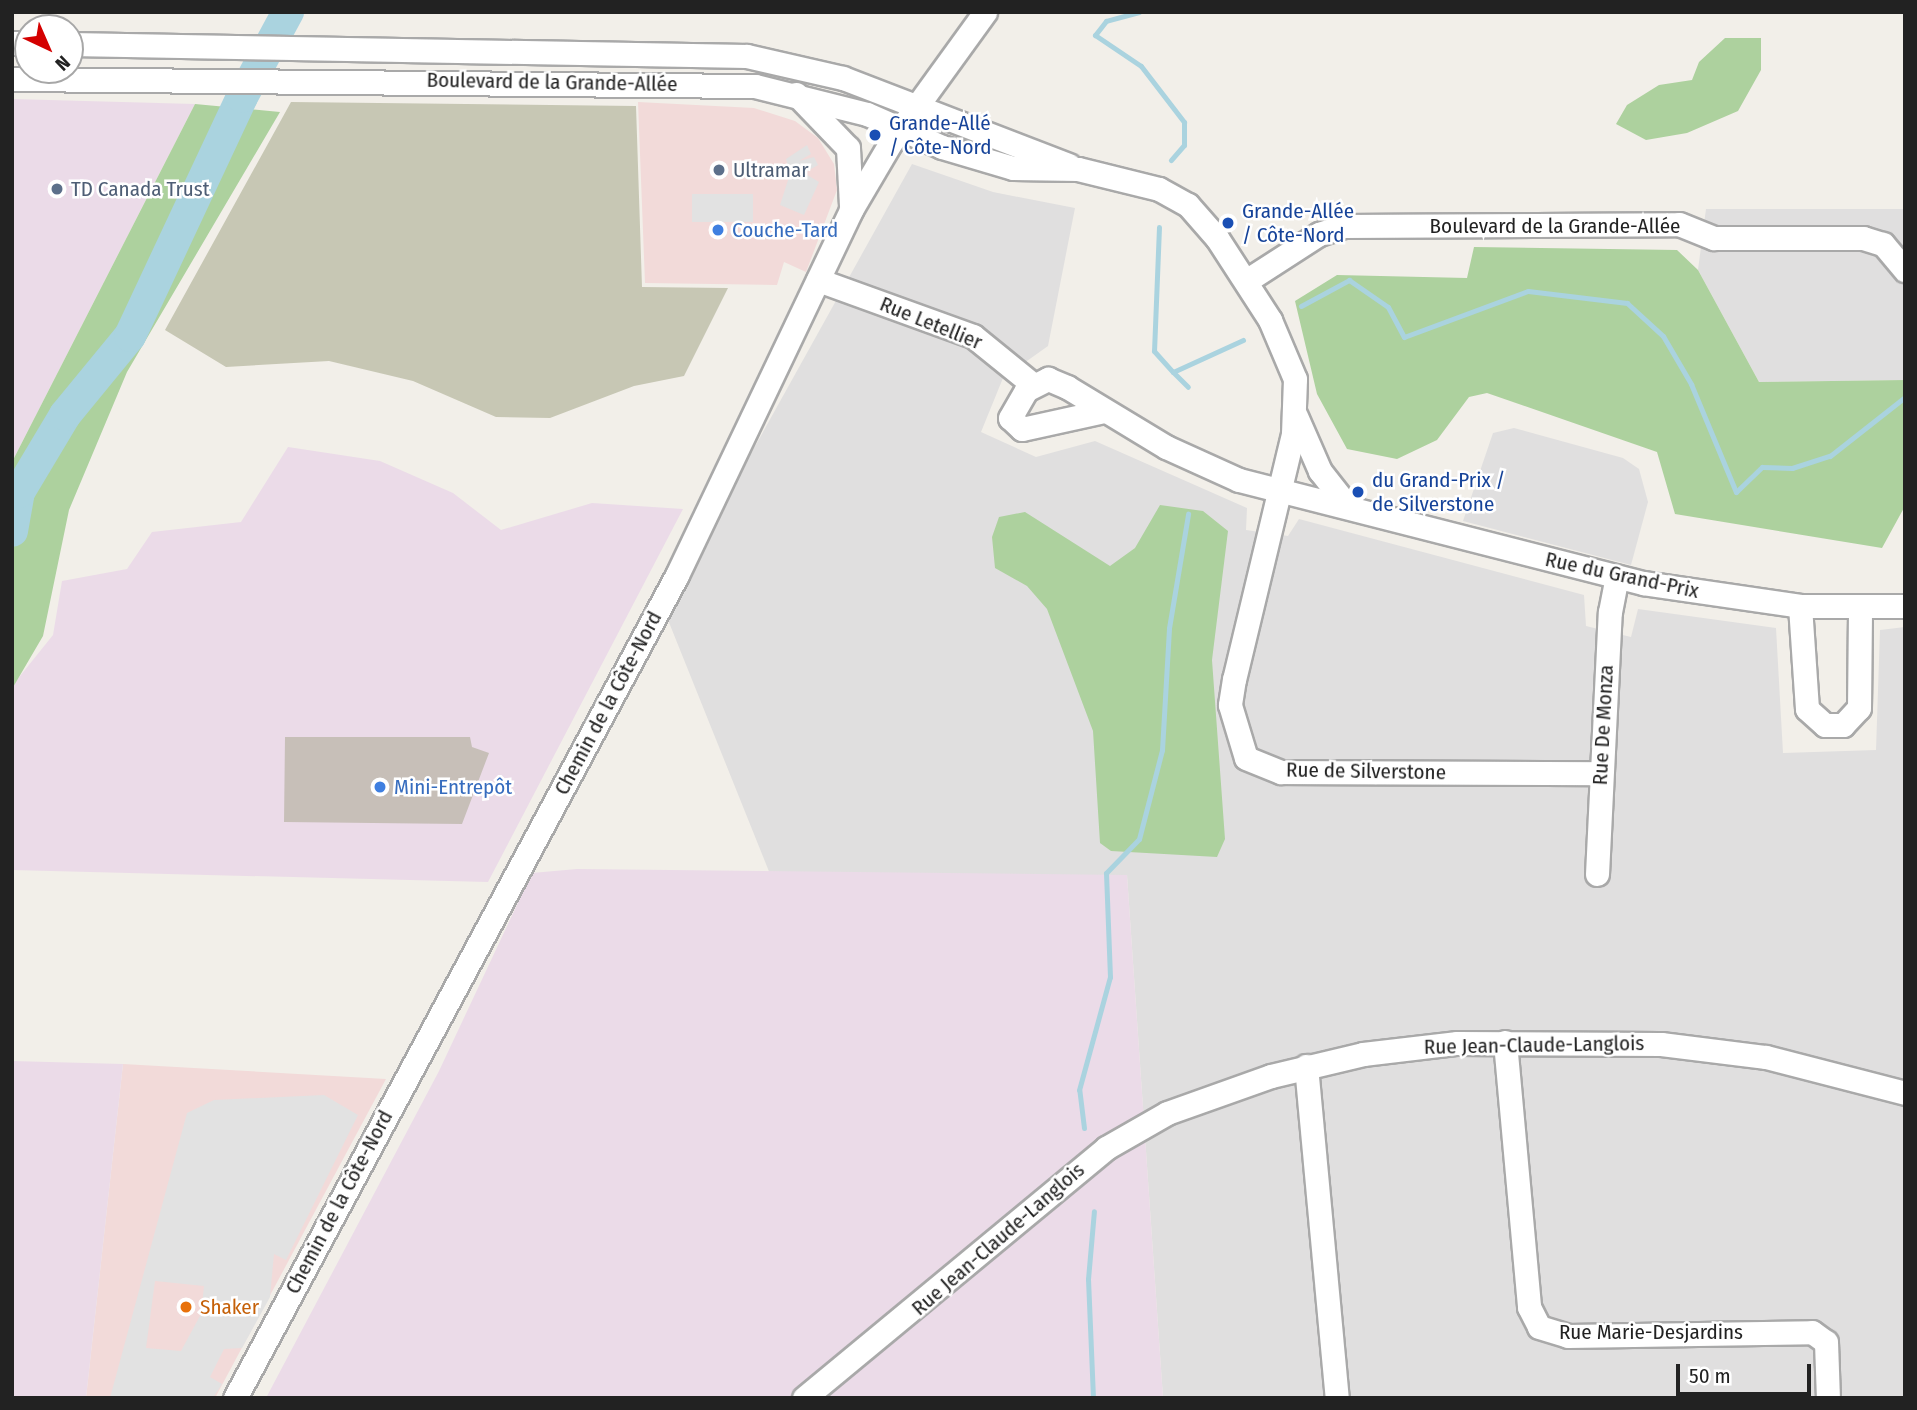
<!DOCTYPE html>
<html>
<head>
<meta charset="utf-8">
<style>
  body { margin:0 }
  #map { position:relative; width:1917px; height:1410px; overflow:hidden; background:#f2efe9; font-family:"Fira Sans Condensed",sans-serif }
  div>[style] { position:absolute }
  .residential>* { inset:0; background:#e0dfdf }
  .commercial>* { inset:0; background:#f2dad9 }
  .industrial>* { inset:0; background:#ebdbe8 }
  .construction>* { inset:0; background:#c7c7b4 }
  .forest>* { inset:0; background:#add19e }
  .parking>* { inset:0; background:#e2e2e2; transform-origin:0 0 }
  .pier>* { inset:0; background:#fff }
  .stream>* { height:5px; margin:-2.5px; padding:0 2.5px; transform-origin:2.5px; border-radius:2.5px; background:#aad3df }
  .river>* { height:32px; margin:-16px; padding:0 16px; transform-origin:16px; border-radius:16px; background:#aad3df }
  .building>* { inset:0; background:#c7bfb8 }
  .roads { filter:drop-shadow(2px 0 #a9a9a9) drop-shadow(-2px 0 #a9a9a9) drop-shadow(0 2px #a9a9a9) drop-shadow(0 -2px #a9a9a9) }
  .minor>* { height:23px; margin:-11.5px; padding:0 11.5px; transform-origin:11.5px; border-radius:11.5px; background:#fff }
  .dots>* { width:19px; height:19px; translate:-50% -50%; box-sizing:border-box; border:4px solid #fff; border-radius:50% }
  span { translate:-50% -50%; white-space:nowrap; text-align:center; line-height:1.15; -webkit-text-stroke:5px #fff; paint-order:stroke }
  .street-label { font-size:21px; color:#222 }
  .transit-label { font-size:21px; color:#164399 }
  .left { translate:0 -50%; text-align:left }
  .service-label { font-size:21px; color:#4e5e75 }
  .shop-label { font-size:21px; color:#366cbe }
  .food-label { font-size:21px; color:#c56008 }
  .frame { position:absolute; inset:0; border:14px solid #222; pointer-events:none }
  .north { position:absolute; left:14px; top:14px; width:70px; height:70px; box-sizing:border-box; background:#fff; border:2px solid #a7a7a7; border-radius:50%; rotate:136deg; font-size:19px; font-weight:700; line-height:28px; text-align:center; color:#222 }
  .north::after { content:''; display:block; margin:auto; width:24px; height:32px; background:#d40000; clip-path:polygon(50% 0,100% 100%,50% 72%,0 100%) }
  .scale { position:absolute; left:1676px; top:1364px; width:135px; height:32px; box-sizing:border-box; border:4px solid #222; border-top:0; padding-left:9px; font-size:21px; line-height:24px; white-space:nowrap; color:#222; -webkit-text-stroke:5px #fff; paint-order:stroke }
</style>
</head>
<body>
<div id="map">
  <div class="residential">
    <div style="clip-path:polygon(912px 164px,993px 192px,1075px 208px,1048px 346px,1003px 378px,981px 432px,1036px 457px,1095px 441px,1247px 508px,1246px 530px,1288px 536px,1299px 519px,1584px 595px,1586px 626px,1631px 637px,1638px 609px,1776px 628px,1783px 753px,1876px 750px,1880px 630px,1905px 627px,1905px 1398px,1163px 1398px,1127px 875px,772px 879px,664px 610px)"></div>
    <div style="clip-path:polygon(1706px 209px,1905px 209px,1905px 380px,1759px 382px,1698px 270px)"></div>
    <div style="clip-path:polygon(1514px 428px,1623px 458px,1639px 469px,1648px 502px,1631px 565px,1463px 521px,1493px 433px)"></div>
  </div>
  <div class="commercial">
    <div style="clip-path:polygon(638px 102px,754px 108px,795px 121px,818px 138px,834px 164px,837px 190px,806px 272px,784px 262px,777px 285px,645px 283px)"></div>
    <div style="clip-path:polygon(123px 1064px,386px 1079px,215px 1398px,86px 1398px)"></div>
  </div>
  <div class="industrial">
    <div style="clip-path:polygon(12px 99px,195px 104px,12px 462px)"></div>
    <div style="clip-path:polygon(288px 447px,380px 461px,453px 493px,501px 530px,592px 503px,683px 509px,488px 882px,12px 870px,12px 686px,53px 635px,62px 581px,127px 569px,152px 532px,241px 522px)"></div>
    <div style="clip-path:polygon(577px 869px,1127px 875px,1163px 1398px,266px 1398px,439px 1071px,532px 873px)"></div>
    <div style="clip-path:polygon(12px 1061px,123px 1064px,86px 1398px,12px 1398px)"></div>
  </div>
  <div class="construction">
    <div style="clip-path:polygon(291px 102px,636px 106px,642px 287px,728px 288px,684px 376px,634px 386px,550px 418px,496px 417px,413px 381px,329px 361px,226px 367px,165px 330px)"></div>
  </div>
  <div class="forest">
    <div style="clip-path:polygon(1725px 38px,1761px 38px,1761px 70px,1738px 111px,1687px 133px,1646px 140px,1616px 124px,1627px 105px,1659px 85px,1692px 80px,1699px 62px)"></div>
    <div style="clip-path:polygon(195px 104px,280px 112px,127px 372px,69px 510px,43px 636px,12px 689px,12px 462px)"></div>
    <div style="clip-path:polygon(1474px 247px,1677px 250px,1698px 270px,1759px 382px,1905px 380px,1905px 506px,1882px 548px,1675px 514px,1657px 452px,1487px 393px,1469px 397px,1437px 440px,1397px 459px,1347px 449px,1317px 394px,1295px 301px,1337px 275px,1467px 278px)"></div>
    <div style="clip-path:polygon(1160px 505px,1203px 511px,1228px 531px,1212px 660px,1225px 839px,1217px 857px,1111px 851px,1100px 843px,1093px 731px,1047px 609px,1027px 586px,995px 568px,992px 537px,999px 517px,1025px 512px,1110px 566px,1135px 548px)"></div>
  </div>
  <div class="parking">
    <div style="clip-path:polygon(807px 145px,811px 154px,799px 161px,814px 157px,818px 165px,804px 173px,819px 182px,804px 215px,780px 205px,790px 174px,786px 159px)"></div>
    <div style="left:692px;top:194px;width:61px;height:28px"></div>
    <div style="clip-path:polygon(evenodd,324px 1095px,358px 1115px,286px 1260px,274px 1254px,270px 1297px,242px 1348px,224px 1349px,210px 1377px,222px 1384px,213px 1398px,110px 1398px,187px 1113px,214px 1100px,324px 1095px,155px 1281px,204px 1286px,201px 1314px,181px 1351px,146px 1348px,155px 1281px)"></div>
  </div>
  <div class="pier">
    <div style="clip-path:polygon(264px 33px,294px 33px,259px 96px,227px 95px)"></div>
  </div>
  <div class="stream">
    <div style="left:1139px;top:12px;width:34px;rotate:165deg"></div>
    <div style="left:1106px;top:21px;width:18px;rotate:128deg"></div>
    <div style="left:1095px;top:35px;width:55px;rotate:34deg"></div>
    <div style="left:1141px;top:66px;width:71px;rotate:52.5deg"></div>
    <div style="left:1184px;top:122px;width:23px;rotate:90deg"></div>
    <div style="left:1184px;top:145px;width:20px;rotate:131deg"></div>
    <div style="left:1159px;top:227px;width:124px;rotate:92.3deg"></div>
    <div style="left:1154px;top:351px;width:28px;rotate:48deg"></div>
    <div style="left:1173px;top:372px;width:77px;rotate:-24.6deg"></div>
    <div style="left:1301px;top:306px;width:55px;rotate:-28.4deg"></div>
    <div style="left:1349px;top:280px;width:47px;rotate:34.7deg"></div>
    <div style="left:1388px;top:307px;width:34px;rotate:62deg"></div>
    <div style="left:1404px;top:337px;width:132px;rotate:-20.4deg"></div>
    <div style="left:1528px;top:291px;width:100px;rotate:6.9deg"></div>
    <div style="left:1627px;top:303px;width:49px;rotate:42.5deg"></div>
    <div style="left:1663px;top:336px;width:56px;rotate:59.7deg"></div>
    <div style="left:1691px;top:384px;width:117px;rotate:67.4deg"></div>
    <div style="left:1736px;top:492px;width:36px;rotate:-44deg"></div>
    <div style="left:1762px;top:467px;width:30px;rotate:2deg"></div>
    <div style="left:1792px;top:468px;width:40px;rotate:-18deg"></div>
    <div style="left:1830px;top:456px;width:95px;rotate:-38.2deg"></div>
    <div style="left:1173px;top:372px;width:21px;rotate:45deg"></div>
    <div style="left:1084px;top:1128px;width:38px;rotate:-97deg"></div>
    <div style="left:1079px;top:1090px;width:117px;rotate:-74.7deg"></div>
    <div style="left:1110px;top:977px;width:104px;rotate:-92.2deg"></div>
    <div style="left:1106px;top:873px;width:47px;rotate:-45.9deg"></div>
    <div style="left:1139px;top:839px;width:92px;rotate:-75.5deg"></div>
    <div style="left:1162px;top:750px;width:122px;rotate:-86.7deg"></div>
    <div style="left:1169px;top:628px;width:116px;rotate:-80.5deg"></div>
    <div style="left:1093px;top:1398px;width:119px;rotate:-92.4deg"></div>
    <div style="left:1088px;top:1279px;width:68px;rotate:-85deg"></div>
  </div>
  <div class="river">
    <div style="left:12px;top:531px;width:40px;rotate:-80deg"></div>
    <div style="left:19px;top:492px;width:90px;rotate:-59.1deg"></div>
    <div style="left:65px;top:415px;width:102px;rotate:-50.6deg"></div>
    <div style="left:130px;top:336px;width:264px;rotate:-64.9deg"></div>
    <div style="left:242px;top:97px;width:97px;rotate:-61.6deg"></div>
  </div>
  <div class="building">
    <div style="clip-path:polygon(285px 737px,470px 737px,472px 747px,489px 753px,462px 824px,284px 822px)"></div>
  </div>
  <div class="roads">
    <div class="minor">
      <div style="left:12px;top:43px;width:16px"></div>
      <div style="left:70px;top:44px;width:677px;rotate:1.02deg"></div>
      <div style="left:747px;top:56px;width:98px;rotate:12.9deg"></div>
      <div style="left:843px;top:78px;width:242px;rotate:21.1deg"></div>
      <div style="left:12px;top:79px;width:743px;rotate:0.54deg"></div>
      <div style="left:755px;top:86px;width:115px;rotate:14deg"></div>
      <div style="left:867px;top:114px;width:82px;rotate:23.7deg"></div>
      <div style="left:942px;top:147px;width:74px;rotate:16.5deg"></div>
      <div style="left:1013px;top:168px;width:65px;rotate:0.9deg"></div>
      <div style="left:1078px;top:169px;width:83px;rotate:13.9deg"></div>
      <div style="left:1159px;top:189px;width:33px;rotate:29deg"></div>
      <div style="left:1188px;top:205px;width:44px;rotate:48.7deg"></div>
      <div style="left:1217px;top:238px;width:98px;rotate:57.1deg"></div>
      <div style="left:1270px;top:320px;width:64px;rotate:67deg"></div>
      <div style="left:1295px;top:379px;width:55px;rotate:92.1deg"></div>
      <div style="left:1293px;top:434px;width:252px;rotate:103.5deg"></div>
      <div style="left:1234px;top:679px;width:26px;rotate:99deg"></div>
      <div style="left:1230px;top:705px;width:55px;rotate:73.2deg"></div>
      <div style="left:1246px;top:758px;width:38px;rotate:22deg"></div>
      <div style="left:1281px;top:772px;width:319px;rotate:0.2deg"></div>
      <div style="left:796px;top:94px;width:75px;rotate:46.1deg"></div>
      <div style="left:848px;top:148px;width:58px;rotate:87deg"></div>
      <div style="left:818px;top:280px;width:165px;rotate:19.9deg"></div>
      <div style="left:973px;top:336px;width:76px;rotate:39.1deg"></div>
      <div style="left:1246px;top:281px;width:87px;rotate:-32.8deg"></div>
      <div style="left:1319px;top:234px;width:25px;rotate:-18deg"></div>
      <div style="left:1343px;top:226px;width:336px;rotate:-0.3deg"></div>
      <div style="left:1679px;top:224px;width:38px;rotate:22deg"></div>
      <div style="left:1714px;top:238px;width:149px"></div>
      <div style="left:1863px;top:238px;width:21px;rotate:17deg"></div>
      <div style="left:1883px;top:244px;width:34px;rotate:50deg"></div>
      <div style="left:1104px;top:411px;width:84px;rotate:167.6deg"></div>
      <div style="left:1022px;top:429px;width:16px;rotate:-137deg"></div>
      <div style="left:1010px;top:418px;width:32px;rotate:-60deg"></div>
      <div style="left:1026px;top:390px;width:25px;rotate:-27deg"></div>
      <div style="left:1048px;top:379px;width:21px;rotate:23deg"></div>
      <div style="left:1067px;top:387px;width:116px;rotate:31.2deg"></div>
      <div style="left:1166px;top:447px;width:80px;rotate:24.3deg"></div>
      <div style="left:1239px;top:480px;width:417px;rotate:14.3deg"></div>
      <div style="left:1643px;top:583px;width:159px;rotate:8.3deg"></div>
      <div style="left:1800px;top:606px;width:105px"></div>
      <div style="left:1296px;top:416px;width:60px;rotate:66.4deg"></div>
      <div style="left:1320px;top:471px;width:42px;rotate:51.8deg"></div>
      <div style="left:1800px;top:606px;width:103px;rotate:86.1deg"></div>
      <div style="left:1807px;top:709px;width:24px;rotate:42deg"></div>
      <div style="left:1825px;top:725px;width:18px"></div>
      <div style="left:1843px;top:725px;width:23px;rotate:-47deg"></div>
      <div style="left:1859px;top:708px;width:100px;rotate:-89.4deg"></div>
      <div style="left:1597px;top:874px;width:262px;rotate:-87.2deg"></div>
      <div style="left:1610px;top:612px;width:36px;rotate:-79deg"></div>
      <div style="left:1505px;top:1042px;width:266px;rotate:84.8deg"></div>
      <div style="left:1529px;top:1307px;width:22px;rotate:63deg"></div>
      <div style="left:1539px;top:1327px;width:30px;rotate:17deg"></div>
      <div style="left:1568px;top:1336px;width:244px;rotate:-0.9deg"></div>
      <div style="left:1812px;top:1332px;width:17px;rotate:36deg"></div>
      <div style="left:1826px;top:1342px;width:56px;rotate:88deg"></div>
      <div style="left:1306px;top:1066px;width:333px;rotate:84.7deg"></div>
      <div style="left:235px;top:1398px;width:934px;rotate:-61.76deg"></div>
      <div style="left:677px;top:575px;width:404px;rotate:-64.5deg"></div>
      <div style="left:851px;top:210px;width:79px;rotate:-59.5deg"></div>
      <div style="left:891px;top:142px;width:160px;rotate:-54.1deg"></div>
      <div style="left:804px;top:1398px;width:392px;rotate:-39.6deg"></div>
      <div style="left:1106px;top:1148px;width:70px;rotate:-29.8deg"></div>
      <div style="left:1167px;top:1113px;width:110px;rotate:-19.6deg"></div>
      <div style="left:1271px;top:1076px;width:95px;rotate:-13.4deg"></div>
      <div style="left:1363px;top:1054px;width:95px;rotate:-6.7deg"></div>
      <div style="left:1457px;top:1043px;width:204px;rotate:0.3deg"></div>
      <div style="left:1661px;top:1044px;width:106px;rotate:7.1deg"></div>
      <div style="left:1766px;top:1057px;width:144px;rotate:14.5deg"></div>
    </div>
  </div>
  <div class="dots">
    <div style="left:875px;top:135px;background:#1a4fb4"></div>
    <div style="left:719px;top:170px;background:#5c6f8a"></div>
    <div style="left:57px;top:189px;background:#5c6f8a"></div>
    <div style="left:1228px;top:223px;background:#1a4fb4"></div>
    <div style="left:718px;top:230px;background:#3f7fe0"></div>
    <div style="left:1358px;top:492px;background:#1a4fb4"></div>
    <div style="left:380px;top:787px;background:#3f7fe0"></div>
    <div style="left:186px;top:1307px;background:#e8710a"></div>
  </div>
  <div class="street-label">
    <span style="left:552px;top:82px;rotate:1deg">Boulevard de la Grande-Allée</span>
    <span style="left:1555px;top:226px">Boulevard de la Grande-Allée</span>
    <span style="left:931px;top:323px;rotate:22deg">Rue Letellier</span>
    <span style="left:1622px;top:575px;rotate:12deg">Rue du Grand-Prix</span>
    <span style="left:608px;top:703px;rotate:-62deg">Chemin de la Côte-Nord</span>
    <span style="left:1603px;top:725px;rotate:-87deg">Rue De Monza</span>
    <span style="left:1366px;top:771px;rotate:1deg">Rue de Silverstone</span>
    <span style="left:1534px;top:1045px;rotate:-1deg">Rue Jean-Claude-Langlois</span>
    <span style="left:339px;top:1202px;rotate:-62deg">Chemin de la Côte-Nord</span>
    <span style="left:998px;top:1239px;rotate:-41deg">Rue Jean-Claude-Langlois</span>
    <span style="left:1651px;top:1332px">Rue Marie-Desjardins</span>
  </div>
  <div class="transit-label">
    <span class="left" style="left:889px;top:135px">Grande-Allé<br>/ Côte-Nord</span>
    <span class="left" style="left:1242px;top:223px">Grande-Allée<br>/ Côte-Nord</span>
    <span class="left" style="left:1372px;top:492px">du Grand-Prix /<br>de Silverstone</span>
  </div>
  <div class="service-label">
    <span class="left" style="left:733px;top:170px">Ultramar</span>
    <span class="left" style="left:71px;top:189px">TD Canada Trust</span>
  </div>
  <div class="shop-label">
    <span class="left" style="left:732px;top:230px">Couche-Tard</span>
    <span class="left" style="left:394px;top:787px">Mini-Entrepôt</span>
  </div>
  <div class="food-label">
    <span class="left" style="left:200px;top:1307px">Shaker</span>
  </div>
  <div class="frame"></div>
  <div class="north">N</div>
  <div class="scale">50 m</div>
</div>
</body>
</html>
